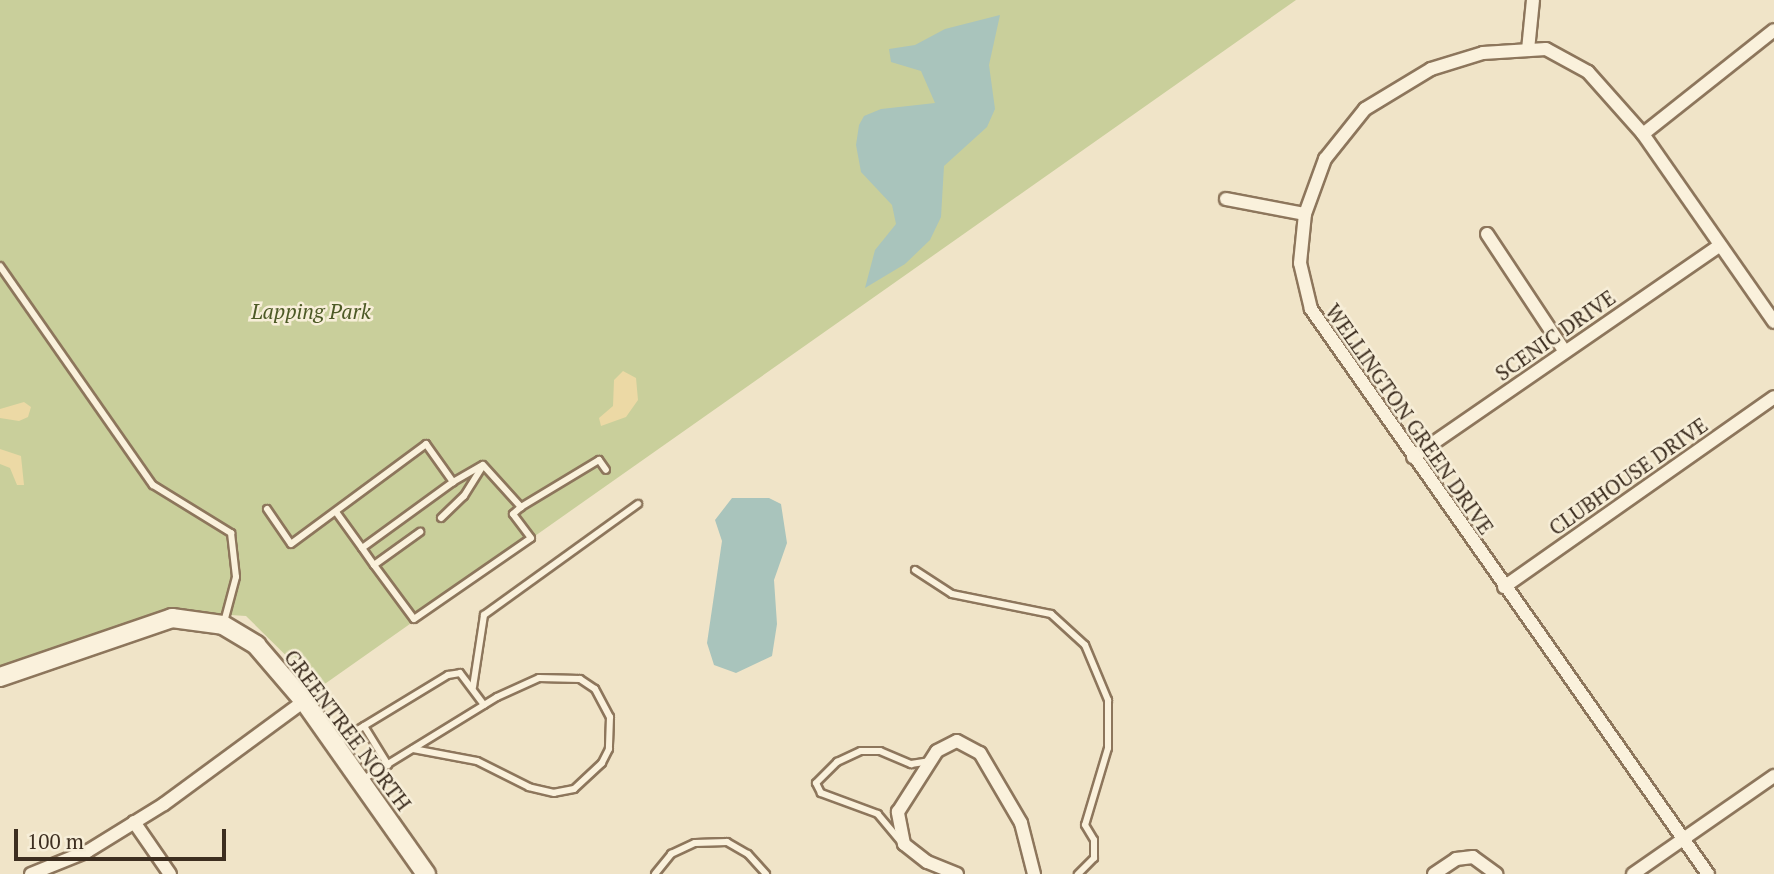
<!DOCTYPE html>
<html>
<head>
<meta charset="utf-8">
<style>
  body { margin:0 }
  #map { position:relative; width:1774px; height:874px; overflow:hidden; background:#f0e4c8; font-family:"PT Serif",serif }
  div>[style] { position:absolute }
  .green>* { inset:0; background:#c9cf9b }
  .sand>* { inset:0; background:#ecd9a5 }
  .water>* { inset:0; background:#a9c4bc }
  .roads { filter:drop-shadow(2px 0 #8d765c) drop-shadow(-2px 0 #8d765c) drop-shadow(0 2px #8d765c) drop-shadow(0 -2px #8d765c) }
  .lane>* { height:6px; margin:-3px; padding:0 3px; transform-origin:3px; border-radius:3px; background:#faf1dc }
  .street>* { height:12px; margin:-6px; padding:0 6px; transform-origin:6px; border-radius:6px; background:#faf1dc }
  .secondary>* { height:18px; margin:-9px; padding:0 9px; transform-origin:9px; border-radius:9px; background:#faf1dc }
  span { translate:-50% -50%; white-space:nowrap; text-align:center; line-height:1.15; -webkit-text-stroke:5px #f7eed8; paint-order:stroke }
  .park-label { font-size:21px; color:#4d5a26; font-style:italic }
  .street-label { font-size:21px; color:#3d2e20 }
  .scale { position:absolute; left:14px; top:829px; width:212px; height:32px; box-sizing:border-box; border:4px solid #3d2e20; border-top:0; padding-left:9px; font-size:21px; line-height:24px; white-space:nowrap; color:#3d2e20; -webkit-text-stroke:5px #f7eed8; paint-order:stroke }
</style>
</head>
<body>
<div id="map">
  <div class="green">
    <div style="clip-path:polygon(0 0,1296px 0,319px 688px,246px 616px,183px 612px,0 669px)"></div>
  </div>
  <div class="sand">
    <div style="clip-path:polygon(623px 371px,636px 378px,638px 400px,626px 417px,601px 426px,599px 418px,613px 406px,614px 380px)"></div>
    <div style="clip-path:polygon(24px 402px,31px 407px,28px 417px,19px 421px,0 418px,0 409px)"></div>
    <div style="clip-path:polygon(0 449px,21px 456px,24px 485px,17px 485px,10px 468px,0 464px)"></div>
  </div>
  <div class="water">
    <div style="clip-path:polygon(1000px 15px,989px 65px,995px 109px,987px 127px,944px 166px,941px 217px,930px 240px,905px 264px,865px 288px,875px 250px,896px 224px,892px 205px,861px 172px,856px 145px,859px 125px,864px 116px,881px 109px,935px 103px,921px 71px,891px 62px,889px 49px,915px 45px,945px 29px)"></div>
    <div style="clip-path:polygon(732px 498px,769px 498px,781px 504px,787px 543px,774px 580px,777px 624px,772px 656px,736px 673px,714px 665px,707px 643px,722px 541px,715px 520px)"></div>
  </div>
  <div class="roads">
    <div class="lane">
      <div style="left:0;top:266px;width:267px;rotate:55.1deg"></div>
      <div style="left:153px;top:485px;width:92px;rotate:31.6deg"></div>
      <div style="left:231px;top:533px;width:44px;rotate:83.5deg"></div>
      <div style="left:236px;top:577px;width:47px;rotate:104.9deg"></div>
      <div style="left:453px;top:482px;width:34px;rotate:-30deg"></div>
      <div style="left:483px;top:465px;width:57px;rotate:47.9deg"></div>
      <div style="left:267px;top:509px;width:42px;rotate:55.6deg"></div>
      <div style="left:291px;top:544px;width:168px;rotate:-36.5deg"></div>
      <div style="left:426px;top:444px;width:47px;rotate:54.6deg"></div>
      <div style="left:453px;top:482px;width:112px;rotate:144deg"></div>
      <div style="left:362px;top:548px;width:44px;rotate:-125.8deg"></div>
      <div style="left:441px;top:518px;width:32px;rotate:-44deg"></div>
      <div style="left:464px;top:496px;width:34px;rotate:-58deg"></div>
      <div style="left:362px;top:548px;width:21px;rotate:55deg"></div>
      <div style="left:374px;top:565px;width:57px;rotate:-35.7deg"></div>
      <div style="left:374px;top:565px;width:67px;rotate:53.5deg"></div>
      <div style="left:414px;top:619px;width:142px;rotate:-34.7deg"></div>
      <div style="left:531px;top:538px;width:30px;rotate:-127deg"></div>
      <div style="left:513px;top:514px;width:11px;rotate:-41deg"></div>
      <div style="left:521px;top:507px;width:91px;rotate:-31.1deg"></div>
      <div style="left:599px;top:460px;width:12px;rotate:55deg"></div>
      <div style="left:915px;top:570px;width:44px;rotate:33deg"></div>
      <div style="left:952px;top:594px;width:101px;rotate:11.4deg"></div>
      <div style="left:1051px;top:614px;width:46px;rotate:42.4deg"></div>
      <div style="left:1085px;top:645px;width:60px;rotate:67.3deg"></div>
      <div style="left:1108px;top:700px;width:48px;rotate:90deg"></div>
      <div style="left:1108px;top:748px;width:80px;rotate:106.6deg"></div>
      <div style="left:1085px;top:825px;width:17px;rotate:59deg"></div>
      <div style="left:1094px;top:840px;width:18px;rotate:90deg"></div>
      <div style="left:1094px;top:858px;width:23px;rotate:135deg"></div>
      <div style="left:473px;top:687px;width:73px;rotate:-81.3deg"></div>
      <div style="left:484px;top:615px;width:190px;rotate:-35.8deg"></div>
      <div style="left:364px;top:726px;width:46px;rotate:58.4deg"></div>
      <div style="left:336px;top:743px;width:131px;rotate:-31.3deg"></div>
      <div style="left:448px;top:675px;width:12px;rotate:-9deg"></div>
      <div style="left:460px;top:673px;width:40px;rotate:53deg"></div>
      <div style="left:362px;top:780px;width:158px;rotate:-31.6deg"></div>
      <div style="left:497px;top:697px;width:46px;rotate:-24.3deg"></div>
      <div style="left:539px;top:678px;width:41px;rotate:1.4deg"></div>
      <div style="left:580px;top:679px;width:18px;rotate:34deg"></div>
      <div style="left:595px;top:689px;width:32px;rotate:62deg"></div>
      <div style="left:610px;top:717px;width:32px;rotate:92deg"></div>
      <div style="left:609px;top:749px;width:16px;rotate:117deg"></div>
      <div style="left:602px;top:763px;width:38px;rotate:137deg"></div>
      <div style="left:574px;top:789px;width:20px;rotate:169deg"></div>
      <div style="left:554px;top:793px;width:26px;rotate:-167deg"></div>
      <div style="left:529px;top:787px;width:58px;rotate:-153.4deg"></div>
      <div style="left:477px;top:761px;width:65px;rotate:-169.4deg"></div>
      <div style="left:902px;top:843px;width:38px;rotate:-130deg"></div>
      <div style="left:878px;top:814px;width:61px;rotate:-159.8deg"></div>
      <div style="left:821px;top:793px;width:11px;rotate:-117deg"></div>
      <div style="left:816px;top:783px;width:30px;rotate:-45deg"></div>
      <div style="left:837px;top:762px;width:26px;rotate:-25deg"></div>
      <div style="left:861px;top:751px;width:19px"></div>
      <div style="left:880px;top:751px;width:34px;rotate:23deg"></div>
      <div style="left:911px;top:764px;width:18px;rotate:-9deg"></div>
      <div style="left:655px;top:874px;width:26px;rotate:-51deg"></div>
      <div style="left:671px;top:854px;width:26px;rotate:-25deg"></div>
      <div style="left:695px;top:843px;width:32px;rotate:-2deg"></div>
      <div style="left:727px;top:842px;width:24px;rotate:30deg"></div>
      <div style="left:748px;top:854px;width:27px;rotate:48deg"></div>
    </div>
    <div class="street">
      <div style="left:1528px;top:50px;width:50px;rotate:-84.3deg"></div>
      <div style="left:1643px;top:134px;width:167px;rotate:-38.4deg"></div>
      <div style="left:1226px;top:199px;width:80px;rotate:10.8deg"></div>
      <div style="left:1487px;top:234px;width:141px;rotate:56.5deg"></div>
      <div style="left:1413px;top:457px;width:373px;rotate:-34.6deg"></div>
      <div style="left:1504px;top:587px;width:330px;rotate:-35.1deg"></div>
      <div style="left:134px;top:822px;width:63px;rotate:55.3deg"></div>
      <div style="left:31px;top:874px;width:61px;rotate:-22deg"></div>
      <div style="left:88px;top:851px;width:89px;rotate:-31.7deg"></div>
      <div style="left:164px;top:804px;width:174px;rotate:-36.3deg"></div>
      <div style="left:957px;top:874px;width:32px;rotate:-158deg"></div>
      <div style="left:927px;top:862px;width:29px;rotate:-142deg"></div>
      <div style="left:904px;top:844px;width:33px;rotate:-101deg"></div>
      <div style="left:898px;top:812px;width:72px;rotate:-57.4deg"></div>
      <div style="left:937px;top:751px;width:22px;rotate:-27deg"></div>
      <div style="left:957px;top:741px;width:26px;rotate:28deg"></div>
      <div style="left:980px;top:753px;width:81px;rotate:59.6deg"></div>
      <div style="left:1021px;top:823px;width:53px;rotate:75.7deg"></div>
      <div style="left:1434px;top:874px;width:27px;rotate:-34deg"></div>
      <div style="left:1456px;top:859px;width:17px;rotate:-7deg"></div>
      <div style="left:1473px;top:857px;width:29px;rotate:36deg"></div>
      <div style="left:1633px;top:874px;width:172px;rotate:-34.8deg"></div>
      <div style="left:1708px;top:874px;width:691px;rotate:-125.09deg"></div>
      <div style="left:1311px;top:309px;width:47px;rotate:-103.4deg"></div>
      <div style="left:1300px;top:263px;width:49px;rotate:-84.2deg"></div>
      <div style="left:1305px;top:214px;width:59px;rotate:-70deg"></div>
      <div style="left:1325px;top:159px;width:64px;rotate:-51.3deg"></div>
      <div style="left:1365px;top:109px;width:77px;rotate:-31.2deg"></div>
      <div style="left:1431px;top:69px;width:54px;rotate:-17.1deg"></div>
      <div style="left:1483px;top:53px;width:63px;rotate:-3.6deg"></div>
      <div style="left:1546px;top:49px;width:48px;rotate:28.7deg"></div>
      <div style="left:1588px;top:72px;width:83px;rotate:48.4deg"></div>
      <div style="left:1643px;top:134px;width:229px;rotate:55.1deg"></div>
    </div>
    <div class="secondary">
      <div style="left:0;top:677px;width:182px;rotate:-18.9deg"></div>
      <div style="left:172px;top:618px;width:51px;rotate:7.8deg"></div>
      <div style="left:223px;top:625px;width:39px;rotate:31deg"></div>
      <div style="left:256px;top:645px;width:74px;rotate:49.4deg"></div>
      <div style="left:304px;top:701px;width:212px;rotate:54.8deg"></div>
    </div>
  </div>
  <div class="park-label">
    <span style="left:311px;top:311px">Lapping Park</span>
  </div>
  <div class="street-label">
    <span style="left:1555px;top:335px;rotate:-35deg">SCENIC DRIVE</span>
    <span style="left:1410px;top:419px;rotate:55deg">WELLINGTON GREEN DRIVE</span>
    <span style="left:1628px;top:476px;rotate:-35deg">CLUBHOUSE DRIVE</span>
    <span style="left:348px;top:730px;rotate:53deg">GREENTREE NORTH</span>
  </div>
  <div class="scale">100 m</div>
</div>
</body>
</html>
